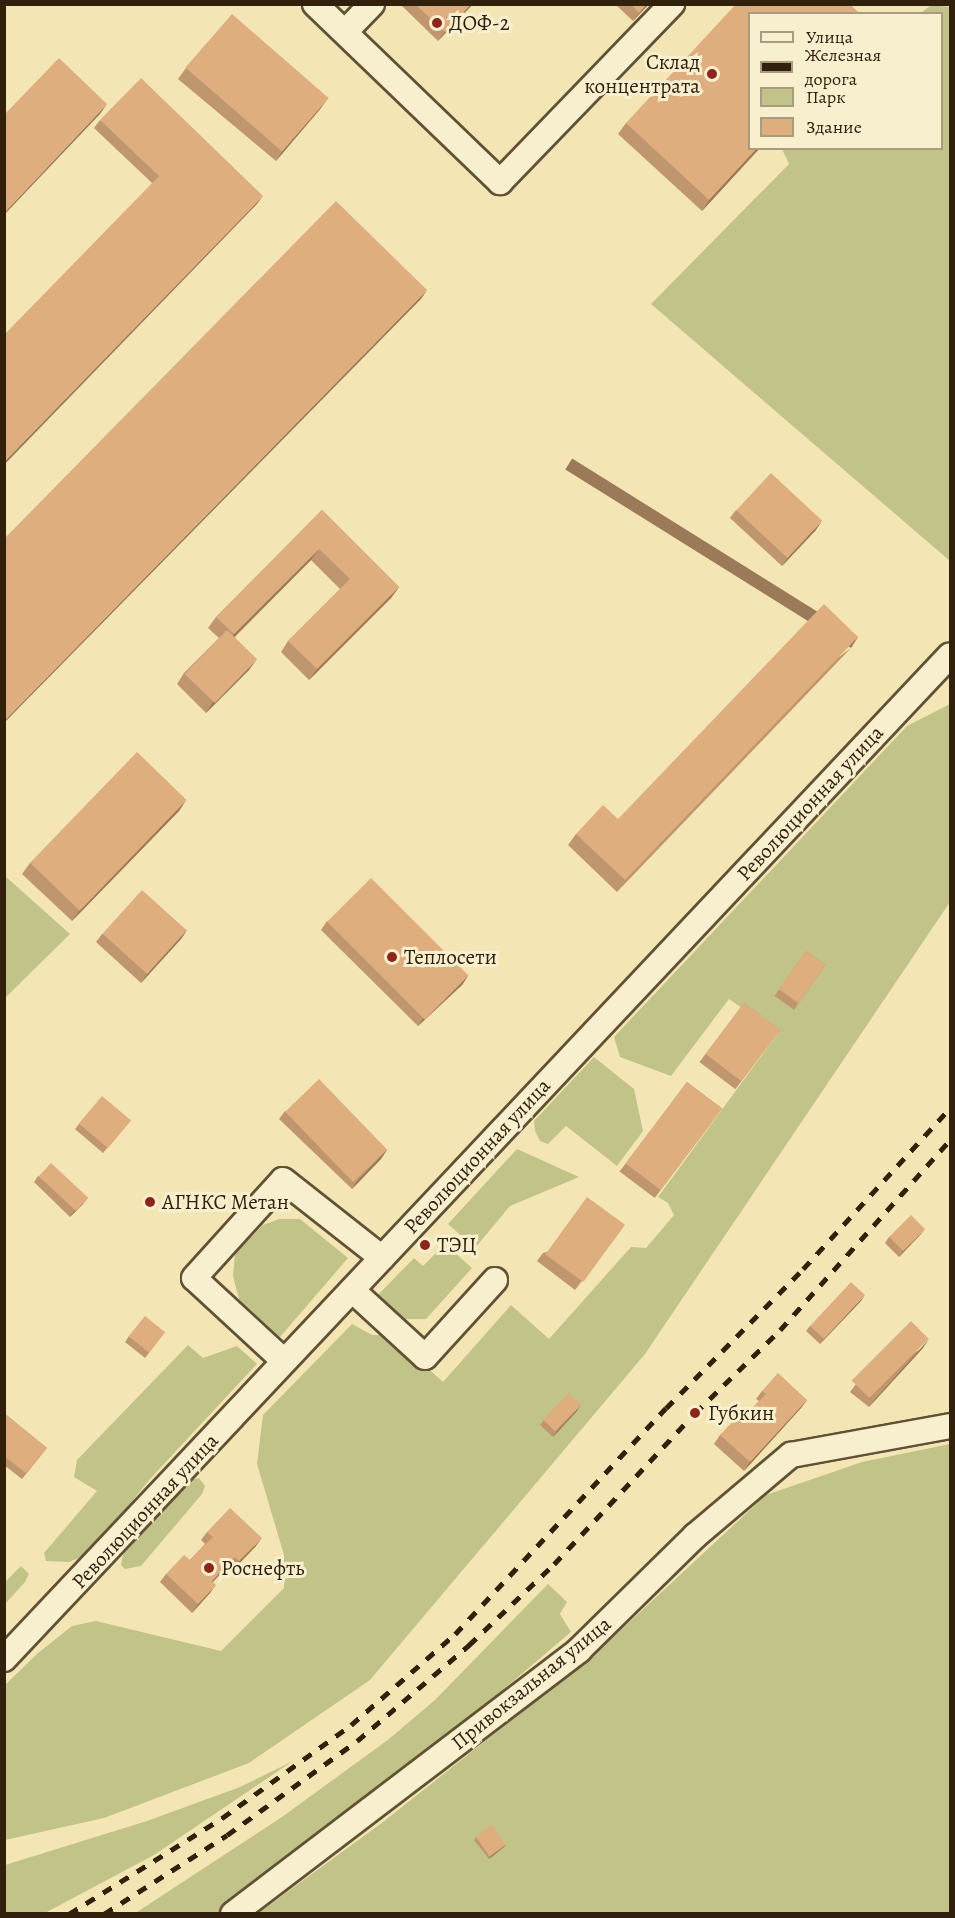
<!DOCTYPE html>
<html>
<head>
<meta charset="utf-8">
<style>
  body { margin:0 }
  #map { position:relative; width:955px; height:1918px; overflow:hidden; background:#f4e6b4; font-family:Alegreya,serif }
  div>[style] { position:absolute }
  .green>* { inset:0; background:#c2c388 }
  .roads { filter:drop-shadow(2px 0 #615236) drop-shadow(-2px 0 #615236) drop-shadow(0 2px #615236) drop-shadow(0 -2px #615236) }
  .minor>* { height:24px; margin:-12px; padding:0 12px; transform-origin:12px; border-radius:12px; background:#f8efce }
  .rail>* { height:4.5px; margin-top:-2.25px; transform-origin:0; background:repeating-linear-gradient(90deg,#30200c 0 10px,transparent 0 20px) }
  .wall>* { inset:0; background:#bf966d; transform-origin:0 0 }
  .shaded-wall>* { inset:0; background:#9b7a59; transform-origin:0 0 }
  .building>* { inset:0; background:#deae7f; transform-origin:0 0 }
  .dots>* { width:16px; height:16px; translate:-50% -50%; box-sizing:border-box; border:3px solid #f8efce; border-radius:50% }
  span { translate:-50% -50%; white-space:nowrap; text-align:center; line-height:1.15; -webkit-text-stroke:6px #f8efce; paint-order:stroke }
  .poi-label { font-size:21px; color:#30200c }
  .left { translate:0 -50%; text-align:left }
  .right { translate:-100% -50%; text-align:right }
  .street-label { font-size:21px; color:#30200c }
  .frame { position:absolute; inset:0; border:6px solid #30200c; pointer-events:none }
  .legend { position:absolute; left:748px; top:12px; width:195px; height:138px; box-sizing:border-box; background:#f8efce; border:2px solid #a89c80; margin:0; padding:8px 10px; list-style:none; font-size:18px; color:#30200c }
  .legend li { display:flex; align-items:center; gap:12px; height:30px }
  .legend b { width:30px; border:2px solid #a89c80 }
</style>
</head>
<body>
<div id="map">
  <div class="green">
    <div style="clip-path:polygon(931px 5px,950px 7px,950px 561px,651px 304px,789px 164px,782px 149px,942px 148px,942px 14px,921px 13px)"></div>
    <div style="clip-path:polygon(950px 704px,950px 902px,645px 1354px,370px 1680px,249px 1763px,104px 1818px,5px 1840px,5px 1685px,38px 1653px,72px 1626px,96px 1621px,221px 1651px,284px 1588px,284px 1555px,257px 1464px,263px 1415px,352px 1324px,372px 1335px,391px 1335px,443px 1382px,511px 1305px,549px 1339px,631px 1247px,646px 1248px,674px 1215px,668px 1203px,658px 1197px,778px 1033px,729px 999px,671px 1076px,620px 1057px,614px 1037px,907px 726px)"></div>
    <div style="clip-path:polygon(5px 876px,70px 934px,5px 998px)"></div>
    <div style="clip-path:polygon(594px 1057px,634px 1089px,643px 1131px,617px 1166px,566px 1126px,548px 1144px,540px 1141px,535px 1131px,534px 1121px)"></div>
    <div style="clip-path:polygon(517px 1149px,579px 1177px,510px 1206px,475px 1248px,448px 1224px)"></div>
    <div style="clip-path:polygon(279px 1219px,300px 1219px,348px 1258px,280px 1337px,239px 1299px,233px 1276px,235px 1254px,263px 1225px)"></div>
    <div style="clip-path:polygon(445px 1244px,472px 1268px,426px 1319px,401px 1319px,377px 1296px,414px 1258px,423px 1266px)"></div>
    <div style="clip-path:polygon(188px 1345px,203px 1358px,237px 1346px,257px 1364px,150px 1479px,89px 1554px,69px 1562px,46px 1561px,44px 1553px,97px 1491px,74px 1477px,77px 1460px)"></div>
    <div style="clip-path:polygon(950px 1444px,950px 1913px,257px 1914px,383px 1822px,596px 1653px,766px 1495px,862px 1462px)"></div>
    <div style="clip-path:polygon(199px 1478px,205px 1486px,202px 1494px,141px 1566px,125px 1569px,121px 1565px,123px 1555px,190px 1480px)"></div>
    <div style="clip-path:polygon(21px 1566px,29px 1574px,25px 1582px,5px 1604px,5px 1582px)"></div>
    <div style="clip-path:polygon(548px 1584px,567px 1602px,560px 1614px,571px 1632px,444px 1740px,220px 1913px,134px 1914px,282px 1817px,389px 1739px,435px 1700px)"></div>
    <div style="clip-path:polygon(293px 1761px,154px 1855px,45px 1913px,5px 1913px,5px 1865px,147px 1821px,240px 1787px)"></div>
  </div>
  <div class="roads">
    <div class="minor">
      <div style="left:315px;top:4px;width:257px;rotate:43.9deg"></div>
      <div style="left:500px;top:182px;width:248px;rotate:-46deg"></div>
      <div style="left:345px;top:32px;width:39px;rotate:-46deg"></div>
      <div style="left:352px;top:1290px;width:99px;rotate:42.5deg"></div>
      <div style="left:425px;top:1357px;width:104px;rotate:-47.7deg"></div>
      <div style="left:284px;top:1361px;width:122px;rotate:-137.3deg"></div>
      <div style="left:194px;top:1278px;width:132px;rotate:-47.8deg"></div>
      <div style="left:283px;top:1180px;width:126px;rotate:38.2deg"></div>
      <div style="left:4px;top:1659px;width:1379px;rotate:-46.7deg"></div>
      <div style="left:233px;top:1914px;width:435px;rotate:-37.3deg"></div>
      <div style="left:579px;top:1650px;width:163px;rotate:-44.5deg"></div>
      <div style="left:695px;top:1536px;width:126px;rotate:-40.2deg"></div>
      <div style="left:791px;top:1455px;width:162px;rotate:-10.3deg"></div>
    </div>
  </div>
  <div class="rail">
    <div style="left:69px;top:1914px;width:181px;rotate:-32.1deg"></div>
    <div style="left:222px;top:1818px;width:159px;rotate:-35.8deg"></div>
    <div style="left:351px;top:1725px;width:138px;rotate:-41.2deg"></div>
    <div style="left:455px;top:1634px;width:309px;rotate:-47deg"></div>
    <div style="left:666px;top:1408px;width:195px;rotate:-45.4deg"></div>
    <div style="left:803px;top:1269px;width:218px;rotate:-47.6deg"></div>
    <div style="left:104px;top:1914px;width:146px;rotate:-32.7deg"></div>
    <div style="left:227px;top:1835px;width:160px;rotate:-35.9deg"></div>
    <div style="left:357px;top:1741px;width:148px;rotate:-40.6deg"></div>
    <div style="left:469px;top:1645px;width:117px;rotate:-43.6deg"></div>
    <div style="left:554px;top:1564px;width:207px;rotate:-47deg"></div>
    <div style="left:695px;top:1413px;width:119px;rotate:-44.3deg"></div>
    <div style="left:780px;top:1330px;width:255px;rotate:-48.2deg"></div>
  </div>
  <div class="wall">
    <div style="clip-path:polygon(400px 4px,473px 4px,438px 41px)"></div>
    <div style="clip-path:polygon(615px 4px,649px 4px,633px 21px)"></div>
    <div style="clip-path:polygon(186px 68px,321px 108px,276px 161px,178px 79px)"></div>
    <div style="clip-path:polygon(100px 120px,257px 204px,152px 183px,94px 128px)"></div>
    <div style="clip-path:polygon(626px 123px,750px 148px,760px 148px,702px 211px,618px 134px)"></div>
    <div style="clip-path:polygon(322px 510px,399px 587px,391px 598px,309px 680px,281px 652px,288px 641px,340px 589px,311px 560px,235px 637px,249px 670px,206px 713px,177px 684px,184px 673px,219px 638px,208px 628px,216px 617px)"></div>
    <div style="clip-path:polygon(736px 510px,816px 530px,782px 566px,730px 518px)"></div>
    <div style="clip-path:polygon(851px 648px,617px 892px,568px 845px,576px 834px,618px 819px)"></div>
    <div style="clip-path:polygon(186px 800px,179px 811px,72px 921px,22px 874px,30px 863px)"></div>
    <div style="clip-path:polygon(327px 921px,468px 976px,462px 985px,418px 1026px,321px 930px)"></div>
    <div style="clip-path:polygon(187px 930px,181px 939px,141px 983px,96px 942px,102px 934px)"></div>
    <div style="left:806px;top:951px;width:24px;height:55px;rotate:35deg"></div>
    <div style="left:744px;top:1003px;width:45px;height:74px;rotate:37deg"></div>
    <div style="left:687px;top:1082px;width:44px;height:112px;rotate:37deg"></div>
    <div style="clip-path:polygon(285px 1111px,387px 1150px,381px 1159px,352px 1189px,279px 1119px)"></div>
    <div style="clip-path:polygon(79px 1124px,126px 1126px,103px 1153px,75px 1129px)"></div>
    <div style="clip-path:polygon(38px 1176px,83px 1204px,70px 1217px,34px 1182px)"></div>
    <div style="clip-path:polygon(619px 1233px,575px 1290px,537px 1261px,543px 1253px)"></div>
    <div style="clip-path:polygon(921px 1234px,899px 1257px,885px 1243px,889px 1237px)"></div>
    <div style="clip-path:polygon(861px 1301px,820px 1344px,806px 1331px,810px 1326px)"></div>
    <div style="clip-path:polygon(165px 1332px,145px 1358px,125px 1342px,129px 1336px)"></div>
    <div style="clip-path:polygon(923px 1348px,869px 1407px,850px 1392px,856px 1384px)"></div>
    <div style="clip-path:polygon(762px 1391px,807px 1400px,801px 1408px,744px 1471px,714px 1444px,720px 1435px,743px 1418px,759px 1401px,756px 1399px)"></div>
    <div style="clip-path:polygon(577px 1411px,553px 1437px,540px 1425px,544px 1420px)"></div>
    <div style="clip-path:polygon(4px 1413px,47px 1448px,22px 1479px,4px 1465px)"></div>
    <div style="clip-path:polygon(207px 1532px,256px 1546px,233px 1570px,229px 1565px,213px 1582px,210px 1593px,192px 1613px,160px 1582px,166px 1574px,190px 1560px,205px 1544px,201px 1540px)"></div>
    <div style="clip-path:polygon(476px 1837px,506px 1845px,504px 1847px,489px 1859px,474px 1840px)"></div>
  </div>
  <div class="shaded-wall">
    <div style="clip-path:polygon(471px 4px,473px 4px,438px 41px,445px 32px)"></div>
    <div style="clip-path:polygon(647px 4px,649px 4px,633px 21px,639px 13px)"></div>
    <div style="clip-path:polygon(329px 97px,321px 108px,276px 161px,283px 150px)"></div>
    <div style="clip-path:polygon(107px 104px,100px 114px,4px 215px,4px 213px)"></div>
    <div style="clip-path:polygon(757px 148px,760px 148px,702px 211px,709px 200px)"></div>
    <div style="clip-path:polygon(263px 196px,257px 204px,4px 465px,4px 462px)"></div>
    <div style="clip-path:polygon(427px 290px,421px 299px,4px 723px,4px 721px)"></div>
    <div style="clip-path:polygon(822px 521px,816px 530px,782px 566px,787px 558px)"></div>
    <div style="clip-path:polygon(319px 549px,311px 560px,226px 645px,234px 634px)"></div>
    <div style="clip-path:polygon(399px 587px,391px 598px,309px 680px,317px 669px)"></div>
    <div style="left:858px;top:637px;width:13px;height:337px;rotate:122deg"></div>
    <div style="clip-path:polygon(257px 659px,249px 670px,206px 713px,213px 702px)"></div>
    <div style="clip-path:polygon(186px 800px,179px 811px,72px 921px,80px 910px)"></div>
    <div style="clip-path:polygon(187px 930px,181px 939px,141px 983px,147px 974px)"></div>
    <div style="clip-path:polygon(468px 976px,462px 985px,418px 1026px,424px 1017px)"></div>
    <div style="clip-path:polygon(387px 1150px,381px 1159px,352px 1189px,357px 1181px)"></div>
    <div style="clip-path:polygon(88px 1198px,83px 1204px,70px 1217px,74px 1211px)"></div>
    <div style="clip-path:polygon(925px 1229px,921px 1234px,899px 1257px,903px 1251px)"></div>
    <div style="clip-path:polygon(865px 1295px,861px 1301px,820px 1344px,824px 1339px)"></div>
    <div style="clip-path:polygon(929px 1339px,923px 1348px,869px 1407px,875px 1399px)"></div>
    <div style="clip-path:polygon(807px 1400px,801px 1408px,744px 1471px,750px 1462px)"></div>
    <div style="clip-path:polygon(581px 1405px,577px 1411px,553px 1437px,557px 1431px)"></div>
    <div style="clip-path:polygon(262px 1538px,256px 1546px,233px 1570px,239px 1561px)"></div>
    <div style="clip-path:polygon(235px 1557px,229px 1565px,206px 1589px,212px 1581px)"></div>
    <div style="clip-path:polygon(216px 1585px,210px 1593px,192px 1613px,198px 1604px)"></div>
    <div style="clip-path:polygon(506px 1845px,504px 1847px,489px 1859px,491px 1856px)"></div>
  </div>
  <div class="building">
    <div style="clip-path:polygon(415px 4px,471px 4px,445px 32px)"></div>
    <div style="clip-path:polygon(631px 4px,647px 4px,639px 13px)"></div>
    <div style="clip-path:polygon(736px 4px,850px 4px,860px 14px,750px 14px,750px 148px,757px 148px,709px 200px,626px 123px)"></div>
    <div style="left:232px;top:14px;width:128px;height:71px;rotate:41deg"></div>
    <div style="clip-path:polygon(59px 58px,107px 104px,4px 213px,4px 115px)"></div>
    <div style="clip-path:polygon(141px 78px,263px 196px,4px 462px,4px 335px,159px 176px,100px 120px)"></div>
    <div style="clip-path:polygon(336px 201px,427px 290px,4px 721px,4px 539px)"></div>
    <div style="left:771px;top:473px;width:70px;height:51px;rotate:43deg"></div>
    <div style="clip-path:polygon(322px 510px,399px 587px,317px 669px,288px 641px,350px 579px,319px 549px,234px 634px,216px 617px)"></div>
    <div style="clip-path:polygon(824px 604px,858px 637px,625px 880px,576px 834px,603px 805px,618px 819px)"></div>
    <div style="left:227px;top:630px;width:42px;height:61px;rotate:44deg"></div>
    <div style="left:137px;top:752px;width:69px;height:154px;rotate:44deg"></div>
    <div style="left:371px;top:878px;width:138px;height:62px;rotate:45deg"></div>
    <div style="left:142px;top:890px;width:60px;height:59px;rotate:42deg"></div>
    <div style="left:806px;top:951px;width:24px;height:47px;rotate:35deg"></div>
    <div style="left:744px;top:1003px;width:45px;height:64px;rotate:37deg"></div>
    <div style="left:319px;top:1079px;width:98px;height:47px;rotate:46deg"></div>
    <div style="left:687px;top:1082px;width:44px;height:102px;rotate:37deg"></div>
    <div style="left:102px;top:1096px;width:38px;height:36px;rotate:40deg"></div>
    <div style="left:51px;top:1163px;width:51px;height:18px;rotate:43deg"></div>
    <div style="left:587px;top:1197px;width:47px;height:71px;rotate:36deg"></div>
    <div style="left:911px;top:1215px;width:20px;height:31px;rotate:45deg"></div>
    <div style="left:851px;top:1282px;width:19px;height:60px;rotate:43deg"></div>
    <div style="left:145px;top:1316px;width:26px;height:26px;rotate:39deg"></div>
    <div style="left:911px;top:1321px;width:25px;height:84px;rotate:45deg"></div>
    <div style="clip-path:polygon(778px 1373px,807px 1400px,750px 1462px,720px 1435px,739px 1415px,743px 1418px,766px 1394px,762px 1391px)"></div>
    <div style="left:569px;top:1393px;width:17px;height:37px;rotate:45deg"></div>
    <div style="clip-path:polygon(4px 1413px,47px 1448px,26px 1473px,4px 1456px)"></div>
    <div style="clip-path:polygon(230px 1508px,262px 1538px,239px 1561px,235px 1557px,212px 1581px,216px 1585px,198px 1604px,166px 1574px,184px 1555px,190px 1560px,213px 1537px,207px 1532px)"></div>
    <div style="left:492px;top:1825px;width:24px;height:20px;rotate:55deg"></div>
  </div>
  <div class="dots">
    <div style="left:437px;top:23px;background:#8f2418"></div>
    <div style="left:712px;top:74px;background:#8f2418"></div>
    <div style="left:392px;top:957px;background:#8f2418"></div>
    <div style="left:150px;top:1202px;background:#8f2418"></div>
    <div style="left:425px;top:1245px;background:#8f2418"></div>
    <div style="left:695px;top:1413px;background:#8f2418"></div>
    <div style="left:209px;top:1568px;background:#8f2418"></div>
  </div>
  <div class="poi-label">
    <span class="left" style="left:449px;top:23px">ДОФ-2</span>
    <span class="right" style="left:700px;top:74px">Склад<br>концентрата</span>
    <span class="left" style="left:404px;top:957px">Теплосети</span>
    <span class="left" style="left:162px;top:1202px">АГНКС Метан</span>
    <span class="left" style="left:437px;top:1245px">ТЭЦ</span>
    <span class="left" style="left:708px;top:1413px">Губкин</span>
    <span class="left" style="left:221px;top:1568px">Роснефть</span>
  </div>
  <div class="street-label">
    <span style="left:810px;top:803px;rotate:-47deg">Революционная улица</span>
    <span style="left:477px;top:1156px;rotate:-47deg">Революционная улица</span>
    <span style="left:145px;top:1511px;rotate:-47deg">Революционная улица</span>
    <span style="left:531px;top:1683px;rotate:-39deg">Привокзальная улица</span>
  </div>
  <div class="frame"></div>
  <ul class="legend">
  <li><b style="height:8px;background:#f8efce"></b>Улица</li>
  <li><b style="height:8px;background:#30200c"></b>Железная дорога</li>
  <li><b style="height:16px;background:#c2c388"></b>Парк</li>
  <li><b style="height:16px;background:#deae7f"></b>Здание</li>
  </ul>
</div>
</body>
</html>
